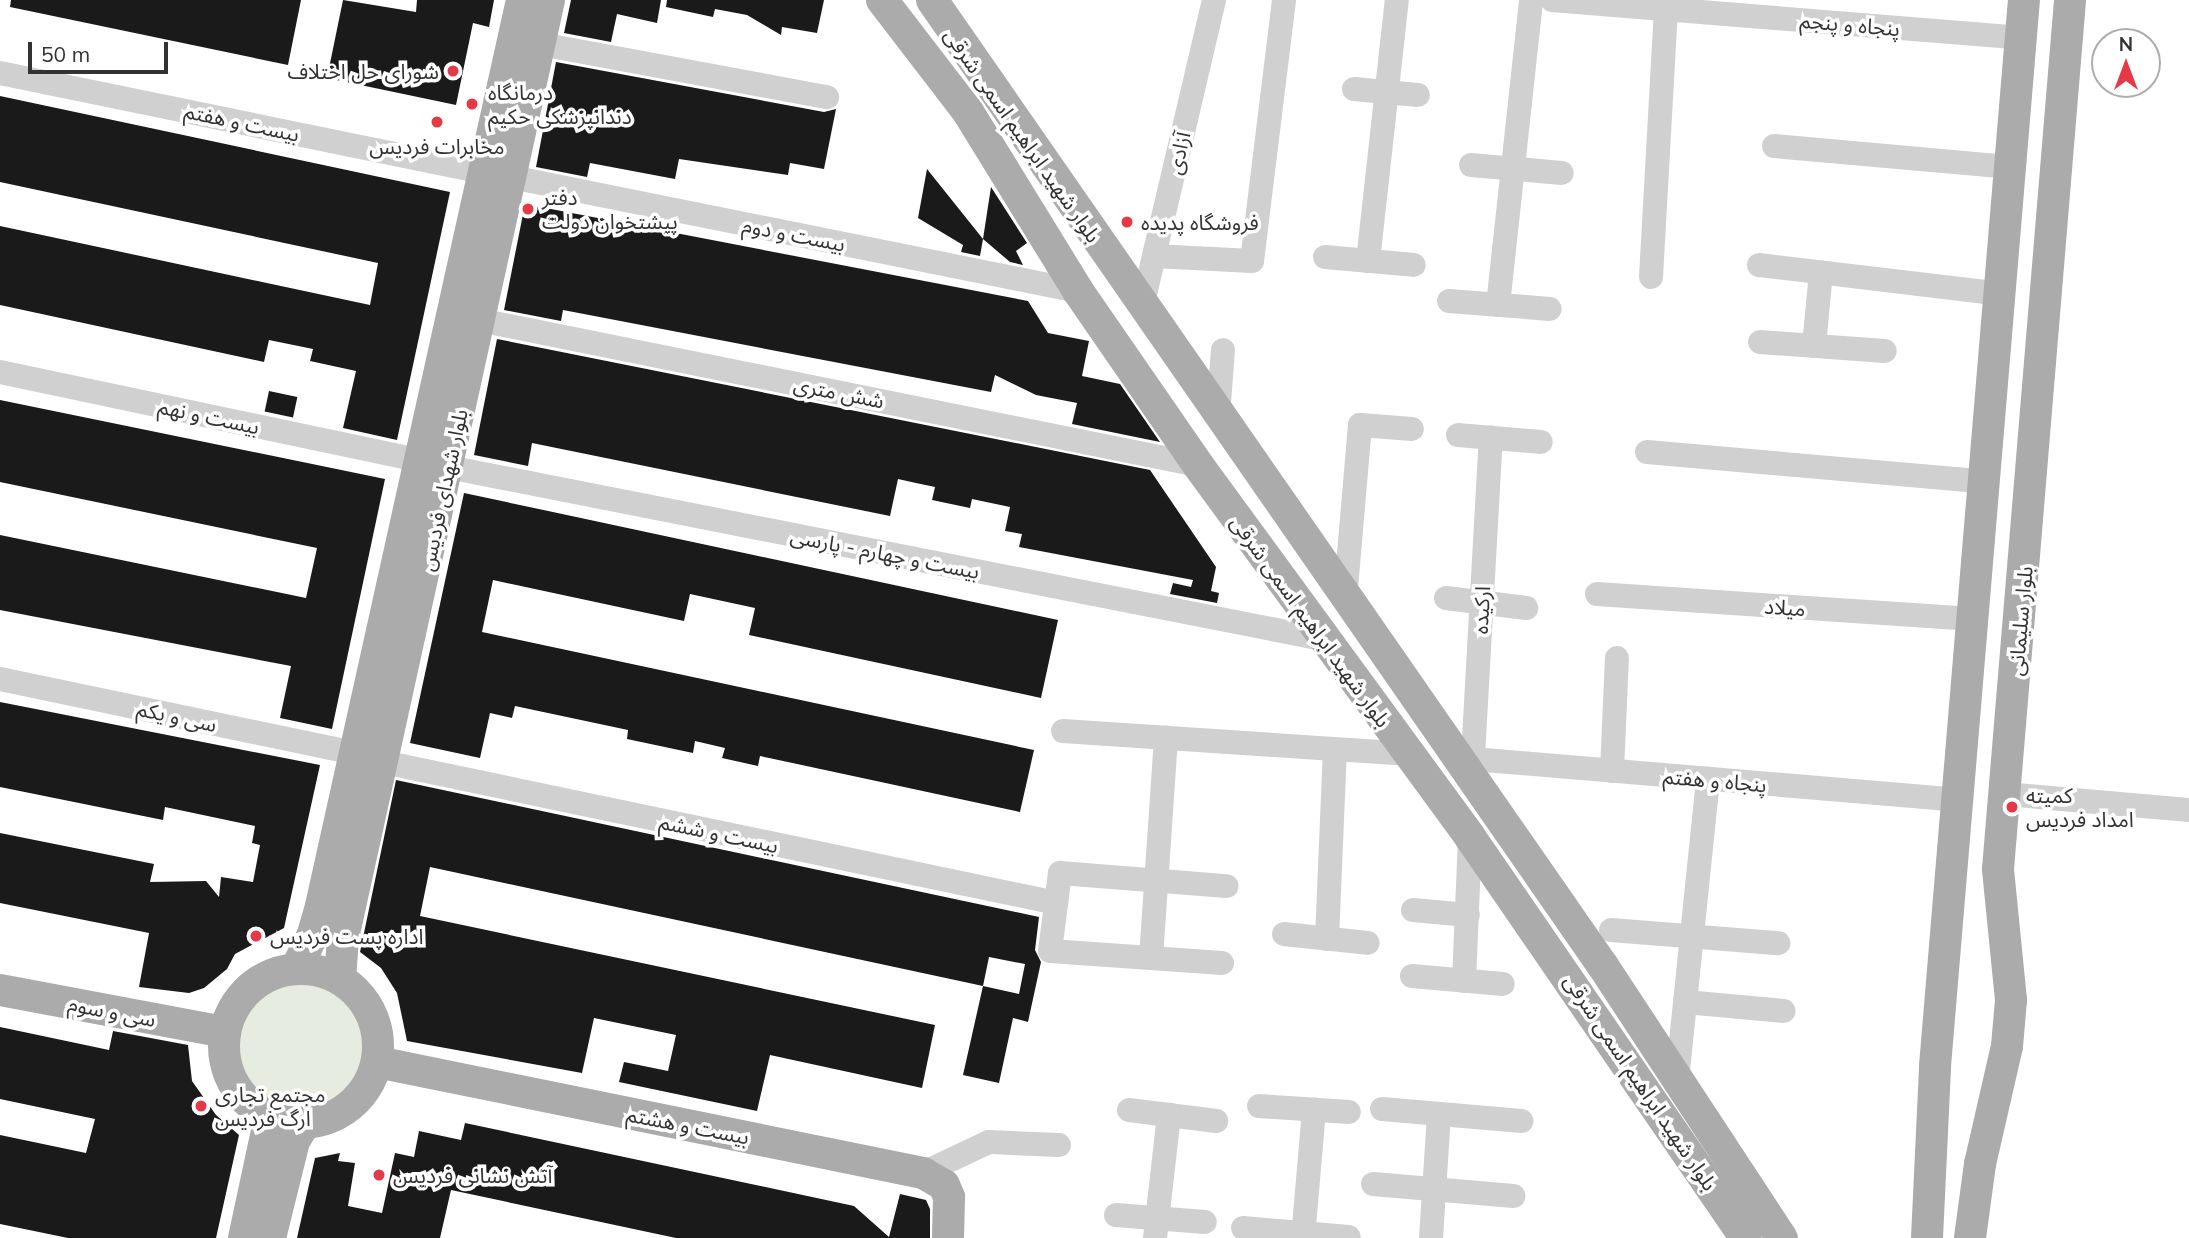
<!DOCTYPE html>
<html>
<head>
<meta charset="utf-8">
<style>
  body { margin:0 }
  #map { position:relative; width:2189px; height:1238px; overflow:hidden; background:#fff; font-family:Mulish,"Noto Sans Arabic",sans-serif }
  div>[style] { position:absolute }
  .green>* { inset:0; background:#e6ecdf }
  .round { border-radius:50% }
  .building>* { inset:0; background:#1a1a1a; transform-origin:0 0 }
  .minor>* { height:24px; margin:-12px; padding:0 12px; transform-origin:12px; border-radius:12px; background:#d0d0d0 }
  .major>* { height:32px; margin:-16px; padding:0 16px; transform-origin:16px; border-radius:16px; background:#ababab }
  .major>.ring { margin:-16px; padding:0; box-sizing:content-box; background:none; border:32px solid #ababab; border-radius:50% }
  .dots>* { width:19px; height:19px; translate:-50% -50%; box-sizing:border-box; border:4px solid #fff; border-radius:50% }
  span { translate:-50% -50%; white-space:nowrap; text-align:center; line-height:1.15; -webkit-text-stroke:7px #fff; paint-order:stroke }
  .street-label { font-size:21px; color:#333 }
  .poi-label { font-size:21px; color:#333 }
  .right { translate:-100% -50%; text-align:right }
  .left { translate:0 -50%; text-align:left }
  .north { position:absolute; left:2091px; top:28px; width:70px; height:70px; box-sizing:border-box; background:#fff; border:2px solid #adadad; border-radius:50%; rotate:0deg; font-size:19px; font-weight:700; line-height:28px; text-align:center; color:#333 }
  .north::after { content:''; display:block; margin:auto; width:24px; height:32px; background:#e63946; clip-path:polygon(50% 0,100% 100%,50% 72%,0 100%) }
  .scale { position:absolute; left:28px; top:42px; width:140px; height:32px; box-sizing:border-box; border:4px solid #333; border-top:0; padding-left:9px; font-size:21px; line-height:24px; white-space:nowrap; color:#333; -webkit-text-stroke:5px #fff; paint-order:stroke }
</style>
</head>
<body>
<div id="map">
  <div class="green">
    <div class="round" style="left:233px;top:978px;width:136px;height:136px"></div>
  </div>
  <div class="building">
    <div style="clip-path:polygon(11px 0,301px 0,288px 65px,10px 7px)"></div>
    <div style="clip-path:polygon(343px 0,416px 12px,417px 0,494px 0,489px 27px,473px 23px,456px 105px,327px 78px)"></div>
    <div style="clip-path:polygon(571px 0,661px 0,657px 23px,617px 14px,611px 42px,564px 33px)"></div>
    <div style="clip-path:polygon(667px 0,824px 0,817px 33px,782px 27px,781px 35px,747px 15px,715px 9px,713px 17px,666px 7px)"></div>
    <div style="clip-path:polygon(556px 62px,824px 112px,836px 109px,824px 169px,790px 163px,788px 175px,679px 159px,675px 179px,590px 163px,587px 177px,536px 167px)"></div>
    <div style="clip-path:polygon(0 96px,450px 192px,397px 440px,343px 428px,356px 371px,310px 361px,313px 349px,269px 340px,264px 362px,0 305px,0 226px,370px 305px,378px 263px,0 182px)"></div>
    <div style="clip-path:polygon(927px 169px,983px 239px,980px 256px,961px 252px,963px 245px,918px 218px)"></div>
    <div style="clip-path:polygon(991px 187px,1027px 243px,1016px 251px,1023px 265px,1010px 262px,983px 239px)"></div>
    <div style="clip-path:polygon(525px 204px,1028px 301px,1048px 333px,1089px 341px,1082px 376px,1120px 384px,1160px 442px,1072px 424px,1077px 403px,1036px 395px,995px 375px,991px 392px,563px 310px,561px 321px,504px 310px)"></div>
    <div style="clip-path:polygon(497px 339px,1150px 470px,1216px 567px,1211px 591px,1219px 593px,1217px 603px,1170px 594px,1173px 583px,1191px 587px,1193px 580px,1019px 547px,1022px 534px,1005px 531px,1010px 507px,972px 499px,970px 508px,932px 500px,935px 487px,916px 483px,898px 479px,890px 516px,532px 443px,528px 466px,474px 455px)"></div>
    <div style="left:269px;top:391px;width:29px;height:21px;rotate:12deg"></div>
    <div style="clip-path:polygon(0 400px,385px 479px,332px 729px,280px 718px,291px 666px,0 610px,0 535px,306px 598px,317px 548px,0 482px)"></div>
    <div style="clip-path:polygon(464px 493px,1058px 620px,1041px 698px,749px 635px,755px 608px,690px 594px,684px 621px,493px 580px,482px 632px,1034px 750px,1020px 812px,760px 756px,758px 766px,722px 758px,725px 748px,695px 741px,693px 753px,627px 739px,628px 730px,515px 706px,512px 718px,490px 713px,480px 758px,410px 743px)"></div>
    <div style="clip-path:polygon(0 702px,320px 765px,284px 928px,235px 954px,227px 969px,204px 988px,189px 993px,139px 987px,149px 933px,0 903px,0 833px,154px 864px,150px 882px,206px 881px,219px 897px,221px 877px,253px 882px,260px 845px,252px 843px,255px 826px,165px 807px,163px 820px,0 787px)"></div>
    <div style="clip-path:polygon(evenodd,396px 780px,1039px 917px,1035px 950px,1041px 962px,1028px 1022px,1013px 1018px,999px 1083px,963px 1075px,983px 986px,430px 867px,420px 916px,935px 1025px,922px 1088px,770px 1055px,757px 1111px,619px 1082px,624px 1062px,668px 1071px,676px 1035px,594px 1018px,582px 1073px,407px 1041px,397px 993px,381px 968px,360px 952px,396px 780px,989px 957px,1025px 964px,1019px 994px,983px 986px,989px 957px)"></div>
    <div style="clip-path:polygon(0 1027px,109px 1050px,113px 1031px,188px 1045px,192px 1081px,216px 1115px,239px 1135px,216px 1238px,68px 1238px,0 1224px,0 1135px,86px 1153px,95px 1119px,0 1099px)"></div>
    <div style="clip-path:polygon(465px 1123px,854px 1206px,889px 1237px,900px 1194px,926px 1200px,930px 1209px,930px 1238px,676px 1238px,451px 1190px,440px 1238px,297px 1238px,315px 1158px,340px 1153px,338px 1161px,355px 1163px,348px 1206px,382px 1213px,395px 1153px,414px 1157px,419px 1131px,461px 1140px)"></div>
  </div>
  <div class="minor">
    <div style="left:1552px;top:0;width:472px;rotate:4.6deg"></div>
    <div style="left:540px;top:44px;width:292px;rotate:10.5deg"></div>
    <div style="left:0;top:73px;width:494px;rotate:11.6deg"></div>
    <div style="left:1354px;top:89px;width:64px;rotate:5.4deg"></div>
    <div style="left:1774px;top:146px;width:238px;rotate:5.1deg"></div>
    <div style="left:1471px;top:165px;width:91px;rotate:5deg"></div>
    <div style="left:511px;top:177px;width:578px;rotate:11.37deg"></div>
    <div style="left:1154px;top:256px;width:98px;rotate:2.9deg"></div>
    <div style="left:1252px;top:261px;width:263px;rotate:-83deg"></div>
    <div style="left:1325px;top:257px;width:89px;rotate:5.1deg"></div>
    <div style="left:1368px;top:261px;width:263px;rotate:-83.7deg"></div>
    <div style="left:1759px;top:265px;width:245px;rotate:6.8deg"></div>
    <div style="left:1651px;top:277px;width:268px;rotate:-86.8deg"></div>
    <div style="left:1449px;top:301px;width:101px;rotate:4.5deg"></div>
    <div style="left:1498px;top:305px;width:307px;rotate:-83.8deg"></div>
    <div style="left:1142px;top:307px;width:315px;rotate:-76.8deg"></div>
    <div style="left:479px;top:320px;width:733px;rotate:11.4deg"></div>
    <div style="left:1760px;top:342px;width:125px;rotate:4.1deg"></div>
    <div style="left:1814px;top:346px;width:74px;rotate:-84.6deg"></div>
    <div style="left:0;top:372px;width:427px;rotate:11.9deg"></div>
    <div style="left:1218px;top:416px;width:66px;rotate:-85.7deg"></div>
    <div style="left:1458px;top:435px;width:83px;rotate:4.8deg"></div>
    <div style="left:1647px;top:452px;width:341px;rotate:5deg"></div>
    <div style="left:448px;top:467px;width:891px;rotate:11.13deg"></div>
    <div style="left:1597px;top:594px;width:377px;rotate:3.8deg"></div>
    <div style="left:1446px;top:598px;width:81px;rotate:7.1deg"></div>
    <div style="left:1345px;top:600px;width:176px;rotate:-85.1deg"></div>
    <div style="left:1360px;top:425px;width:52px;rotate:4.4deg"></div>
    <div style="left:0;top:679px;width:361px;rotate:11.8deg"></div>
    <div style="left:1063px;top:731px;width:344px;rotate:3.8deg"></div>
    <div style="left:1473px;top:759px;width:486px;rotate:4.8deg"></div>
    <div style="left:383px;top:762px;width:688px;rotate:11.83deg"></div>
    <div style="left:1612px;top:771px;width:113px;rotate:-87.5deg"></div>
    <div style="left:1472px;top:774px;width:337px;rotate:-86.8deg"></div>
    <div style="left:2005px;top:794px;width:185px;rotate:5deg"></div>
    <div style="left:1413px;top:910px;width:55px;rotate:5.2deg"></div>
    <div style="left:1611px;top:930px;width:168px;rotate:4.5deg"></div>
    <div style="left:1284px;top:934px;width:84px;rotate:6.1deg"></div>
    <div style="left:1327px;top:939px;width:190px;rotate:-87.6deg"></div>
    <div style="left:1151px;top:958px;width:221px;rotate:-86.1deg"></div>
    <div style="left:1222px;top:963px;width:172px;rotate:-176deg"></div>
    <div style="left:1050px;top:951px;width:79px;rotate:-82.7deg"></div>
    <div style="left:1060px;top:873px;width:167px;rotate:4.5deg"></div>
    <div style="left:1412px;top:976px;width:91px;rotate:5deg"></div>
    <div style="left:1464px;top:981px;width:144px;rotate:-87.6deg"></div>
    <div style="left:1685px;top:1002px;width:99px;rotate:5.2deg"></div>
    <div style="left:1677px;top:1080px;width:303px;rotate:-84.1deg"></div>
    <div style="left:1259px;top:1106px;width:90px;rotate:3.8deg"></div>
    <div style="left:1382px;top:1109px;width:140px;rotate:4.9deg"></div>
    <div style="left:1129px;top:1110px;width:88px;rotate:7.2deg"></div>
    <div style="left:923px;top:1173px;width:73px;rotate:-25.2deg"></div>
    <div style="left:989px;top:1142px;width:70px;rotate:2.5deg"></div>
    <div style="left:1373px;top:1184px;width:141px;rotate:4.9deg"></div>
    <div style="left:1116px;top:1215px;width:89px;rotate:4.5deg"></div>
    <div style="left:1243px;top:1228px;width:106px;rotate:4.9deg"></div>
    <div style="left:1155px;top:1238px;width:124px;rotate:-83.5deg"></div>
    <div style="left:1303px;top:1238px;width:129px;rotate:-85.1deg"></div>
    <div style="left:1431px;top:1238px;width:124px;rotate:-86.3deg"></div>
  </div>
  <div class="major">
    <div style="left:882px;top:0;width:141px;rotate:52.5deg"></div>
    <div style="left:968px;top:112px;width:210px;rotate:58.4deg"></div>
    <div style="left:1078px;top:291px;width:211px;rotate:55.4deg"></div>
    <div style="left:1198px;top:465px;width:461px;rotate:53.8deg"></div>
    <div style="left:1470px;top:837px;width:487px;rotate:55.5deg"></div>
    <div style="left:932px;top:0;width:1176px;rotate:55.22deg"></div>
    <div style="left:1603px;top:966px;width:326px;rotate:56.7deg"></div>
    <div style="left:296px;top:969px;width:39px;rotate:-64deg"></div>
    <div style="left:313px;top:934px;width:29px;rotate:-74deg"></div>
    <div style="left:321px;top:906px;width:928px;rotate:-77.49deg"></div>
    <div class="ring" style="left:224px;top:969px;width:122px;height:122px"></div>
    <div style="left:340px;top:979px;width:41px;rotate:-85.8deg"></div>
    <div style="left:343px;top:938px;width:960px;rotate:-77.61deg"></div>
    <div style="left:0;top:990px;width:229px;rotate:10.6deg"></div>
    <div style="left:377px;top:1062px;width:557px;rotate:11.49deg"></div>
    <div style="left:923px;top:1173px;width:24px;rotate:30deg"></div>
    <div style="left:944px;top:1185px;width:13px;rotate:67deg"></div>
    <div style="left:949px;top:1197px;width:41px;rotate:91.4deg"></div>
    <div style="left:244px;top:1238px;width:124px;rotate:-77.9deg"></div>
    <div style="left:270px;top:1238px;width:100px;rotate:-76.1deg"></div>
    <div style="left:294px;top:1141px;width:21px;rotate:-59deg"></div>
    <div style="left:1927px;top:1238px;width:172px;rotate:-87.3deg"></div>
    <div style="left:1935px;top:1066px;width:1070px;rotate:-85.23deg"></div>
    <div style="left:1970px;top:1238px;width:75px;rotate:-82.3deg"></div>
    <div style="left:1980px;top:1164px;width:121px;rotate:-77.1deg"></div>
    <div style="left:2007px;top:1046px;width:46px;rotate:-85deg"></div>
    <div style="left:2011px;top:1000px;width:132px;rotate:-95.7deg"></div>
    <div style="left:1998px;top:869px;width:872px;rotate:-85.26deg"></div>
  </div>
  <div class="dots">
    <div style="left:453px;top:71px;background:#e63946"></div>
    <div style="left:472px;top:104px;background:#e63946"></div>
    <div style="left:437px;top:122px;background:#e63946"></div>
    <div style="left:528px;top:209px;background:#e63946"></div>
    <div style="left:1127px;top:222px;background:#e63946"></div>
    <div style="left:2012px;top:807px;background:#e63946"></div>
    <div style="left:256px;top:936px;background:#e63946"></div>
    <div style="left:201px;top:1106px;background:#e63946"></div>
    <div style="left:379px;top:1175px;background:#e63946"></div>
  </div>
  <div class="street-label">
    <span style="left:1850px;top:24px;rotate:5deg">پنجاه و پنجم</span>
    <span style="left:242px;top:122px;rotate:12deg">بیست و هفتم</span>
    <span style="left:1023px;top:135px;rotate:55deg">بلوار شهید ابراهیم اسمی شرقی</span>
    <span style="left:1178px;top:153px;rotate:-77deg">آزادی</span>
    <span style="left:794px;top:234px;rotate:11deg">بیست و دوم</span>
    <span style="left:839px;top:392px;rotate:11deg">شش متری</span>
    <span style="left:209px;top:416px;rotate:12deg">بیست و نهم</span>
    <span style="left:443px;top:490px;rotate:-78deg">بلوار شهدای فردیس</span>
    <span style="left:885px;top:553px;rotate:11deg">بیست و چهارم - پارسی</span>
    <span style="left:1785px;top:607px;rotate:4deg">میلاد</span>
    <span style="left:1481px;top:610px;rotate:-87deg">ارکیده</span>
    <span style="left:1311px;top:621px;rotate:54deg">بلوار شهید ابراهیم اسمی شرقی</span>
    <span style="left:2020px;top:621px;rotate:-85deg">بلوار سلیمانی</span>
    <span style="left:177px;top:716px;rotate:12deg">سی و یکم</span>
    <span style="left:1715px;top:780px;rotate:5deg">پنجاه و هفتم</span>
    <span style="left:719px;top:833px;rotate:12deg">بیست و ششم</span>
    <span style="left:112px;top:1011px;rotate:11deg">سی و سوم</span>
    <span style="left:1641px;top:1082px;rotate:56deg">بلوار شهید ابراهیم اسمی شرقی</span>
    <span style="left:688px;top:1125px;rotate:11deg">بیست و هشتم</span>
  </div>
  <div class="poi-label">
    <span class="right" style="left:439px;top:71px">شورای حل اختلاف</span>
    <span class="left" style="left:488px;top:104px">درمانگاه<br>دندانپزشکی حکیم</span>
    <span style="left:437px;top:146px">مخابرات فردیس</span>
    <span class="left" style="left:542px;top:209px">دفتر<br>پیشتخوان دولت</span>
    <span class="left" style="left:1141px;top:222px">فروشگاه پدیده</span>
    <span class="left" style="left:2026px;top:807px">کمیته<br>امداد فردیس</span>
    <span class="left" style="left:270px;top:936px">اداره پست فردیس</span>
    <span class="left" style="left:215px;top:1106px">مجتمع تجاری<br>ارگ فردیس</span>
    <span class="left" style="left:393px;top:1175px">آتش نشانی فردیس</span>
  </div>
  <div class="north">N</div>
  <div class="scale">50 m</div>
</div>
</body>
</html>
